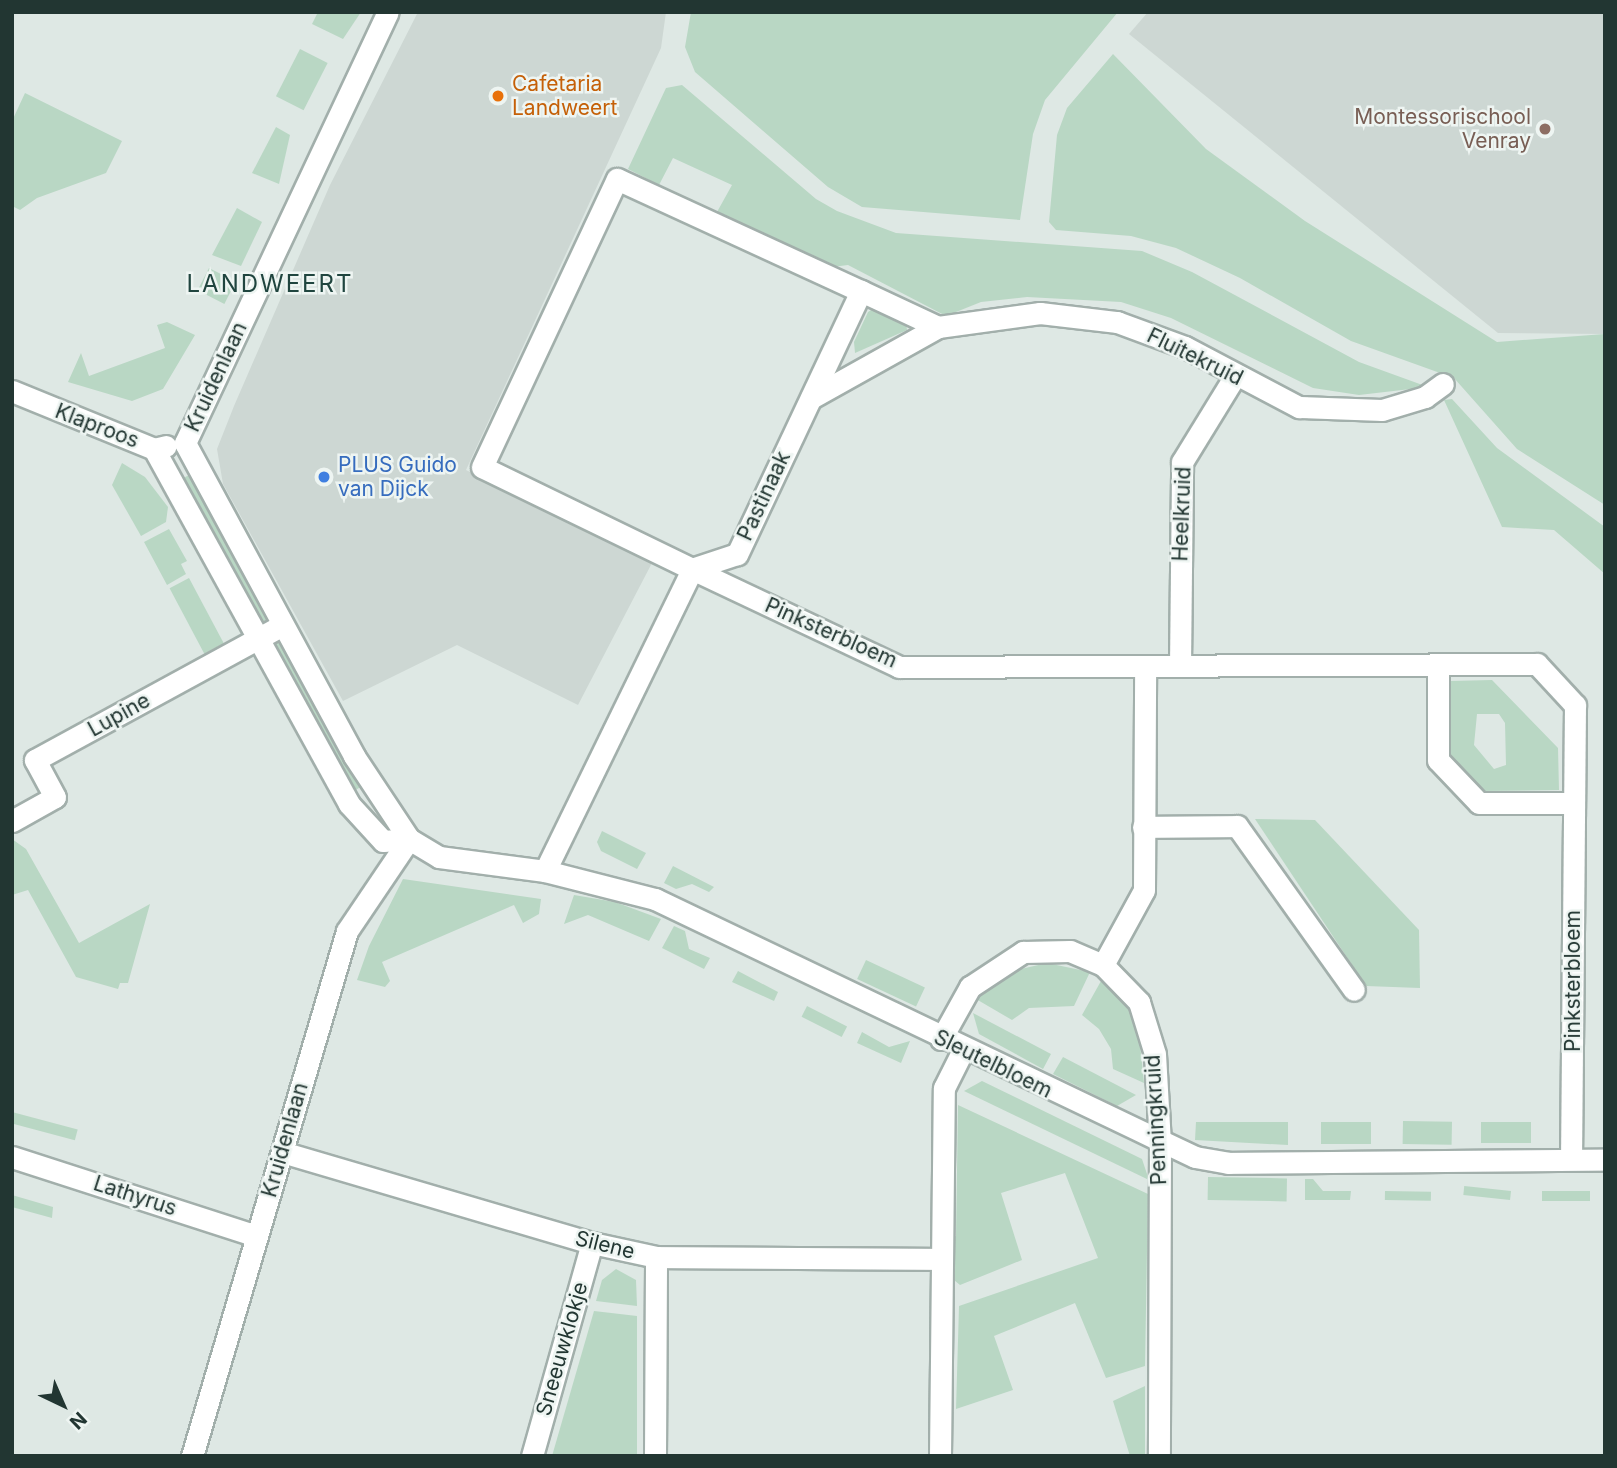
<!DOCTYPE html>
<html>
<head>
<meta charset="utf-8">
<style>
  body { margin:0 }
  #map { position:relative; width:1617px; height:1468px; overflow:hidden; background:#dee8e4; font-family:Inter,sans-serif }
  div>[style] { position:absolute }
  .built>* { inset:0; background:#cdd7d3 }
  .green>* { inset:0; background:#b9d7c4; transform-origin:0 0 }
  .roads { filter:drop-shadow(2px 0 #a2afab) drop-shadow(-2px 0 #a2afab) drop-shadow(0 2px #a2afab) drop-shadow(0 -2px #a2afab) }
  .minor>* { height:21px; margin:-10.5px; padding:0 10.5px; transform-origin:10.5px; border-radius:10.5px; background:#fff }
  .tertiary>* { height:21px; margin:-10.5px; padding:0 10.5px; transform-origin:10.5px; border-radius:10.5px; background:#fff }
  .dots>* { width:19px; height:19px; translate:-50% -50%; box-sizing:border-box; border:4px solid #eef5f2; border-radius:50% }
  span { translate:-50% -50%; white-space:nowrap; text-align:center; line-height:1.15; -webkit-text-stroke:5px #eef5f2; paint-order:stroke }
  .food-label { font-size:21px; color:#c56008 }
  .left { translate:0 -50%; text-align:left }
  .education-label { font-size:21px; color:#785e54 }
  .right { translate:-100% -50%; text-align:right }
  .street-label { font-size:21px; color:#223632 }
  .shop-label { font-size:21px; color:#366cbe }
  .quarter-label { font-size:24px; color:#20453f; letter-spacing:2px }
  .frame { position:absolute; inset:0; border:14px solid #223632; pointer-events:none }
  .north { position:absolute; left:28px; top:1370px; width:70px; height:70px; -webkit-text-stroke:5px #eef5f2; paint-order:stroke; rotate:136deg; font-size:19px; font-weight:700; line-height:28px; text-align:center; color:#223632 }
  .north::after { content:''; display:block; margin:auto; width:24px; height:32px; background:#223632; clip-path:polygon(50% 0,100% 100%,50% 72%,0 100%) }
</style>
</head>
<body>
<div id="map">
  <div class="built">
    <div style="clip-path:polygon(418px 12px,666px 12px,661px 48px,466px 470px,653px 561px,578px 705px,457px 645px,343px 701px,223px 484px,217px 449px,234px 406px,330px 185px)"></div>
    <div style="clip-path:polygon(1148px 12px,1605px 12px,1605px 334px,1498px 333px,1129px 34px)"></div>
  </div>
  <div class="green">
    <div style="clip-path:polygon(318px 12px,361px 12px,343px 39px,312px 24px)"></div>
    <div style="clip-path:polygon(691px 12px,1118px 12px,1045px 100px,1033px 134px,1020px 220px,862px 207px,828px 187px,695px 72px,685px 47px)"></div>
    <div style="left:300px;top:49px;width:31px;height:53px;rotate:27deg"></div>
    <div style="clip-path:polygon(1113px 54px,1206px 149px,1305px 221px,1497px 342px,1605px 334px,1605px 505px,1517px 449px,1454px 378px,1351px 341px,1240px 278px,1176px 248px,1131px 236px,1056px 230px,1049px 222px,1057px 135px,1067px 108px)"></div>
    <div style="clip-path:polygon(682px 85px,816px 199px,837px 211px,896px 233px,1142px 251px,1192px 272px,1359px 362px,1428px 387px,1359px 395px,1313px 388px,1171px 318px,1121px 302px,1027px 297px,981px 302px,946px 316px,848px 265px,832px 267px,717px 212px,732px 185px,673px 158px,659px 185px,628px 169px,666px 88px)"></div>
    <div style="clip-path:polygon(25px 93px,122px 141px,106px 173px,37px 198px,20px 210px,12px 206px,12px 121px)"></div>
    <div style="clip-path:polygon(276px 127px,290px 135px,279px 184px,252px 173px)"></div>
    <div style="clip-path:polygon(237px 208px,262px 222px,241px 266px,212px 255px)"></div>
    <div style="left:209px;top:268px;width:30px;height:25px;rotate:27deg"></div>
    <div style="clip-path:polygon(876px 307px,906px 321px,907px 330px,855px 353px,854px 342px,868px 312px)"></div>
    <div style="clip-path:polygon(167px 322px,195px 335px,163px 389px,132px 401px,68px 382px,81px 353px,89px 376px,165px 348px,157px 325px)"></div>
    <div style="clip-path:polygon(1452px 399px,1497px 448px,1605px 527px,1605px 574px,1554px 530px,1502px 527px,1444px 400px)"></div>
    <div style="clip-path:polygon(122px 463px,145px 477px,168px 507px,166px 522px,141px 536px,112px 485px)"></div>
    <div style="left:189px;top:475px;width:171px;height:13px;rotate:61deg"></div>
    <div style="clip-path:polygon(169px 529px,187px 561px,181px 564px,186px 574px,167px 585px,144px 542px)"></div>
    <div style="left:189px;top:578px;width:74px;height:22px;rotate:62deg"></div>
    <div style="left:275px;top:631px;width:178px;height:13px;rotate:61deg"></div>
    <div style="clip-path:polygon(evenodd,1492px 680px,1558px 748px,1559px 790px,1483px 791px,1449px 755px,1450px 681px,1492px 680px,1477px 714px,1499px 714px,1505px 723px,1506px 765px,1494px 769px,1474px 745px,1477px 714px)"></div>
    <div style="clip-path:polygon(1255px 819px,1315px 820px,1419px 930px,1420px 988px,1366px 986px)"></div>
    <div style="clip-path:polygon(602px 831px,646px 853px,637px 869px,601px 851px,597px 842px)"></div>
    <div style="clip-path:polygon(12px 839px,26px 849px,79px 943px,150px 904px,128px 983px,120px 983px,118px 989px,76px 977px,28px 890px,12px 895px)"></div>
    <div style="clip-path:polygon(673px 866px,714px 887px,709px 892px,692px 884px,676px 889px,664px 883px)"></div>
    <div style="clip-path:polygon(403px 879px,541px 899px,539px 914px,523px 923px,514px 905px,382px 962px,390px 981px,385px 987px,357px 980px,369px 946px)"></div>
    <div style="clip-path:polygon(574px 895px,615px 902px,661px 919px,649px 941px,588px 915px,564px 924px)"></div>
    <div style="clip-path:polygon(674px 926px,685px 931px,689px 949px,710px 958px,704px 969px,662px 948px)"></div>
    <div style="left:866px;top:960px;width:65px;height:21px;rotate:25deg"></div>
    <div style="clip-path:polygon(1047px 963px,1090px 972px,1074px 1006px,1029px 1008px,1012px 1020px,976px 999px,989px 986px,1021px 969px)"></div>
    <div style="clip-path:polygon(738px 971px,778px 992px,774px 1001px,732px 982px)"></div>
    <div style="clip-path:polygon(1101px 981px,1118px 992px,1138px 1024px,1144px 1083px,1113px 1069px,1111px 1049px,1099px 1029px,1082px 1015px)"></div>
    <div style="left:807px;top:1006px;width:45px;height:12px;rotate:27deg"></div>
    <div style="clip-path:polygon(973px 1013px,1051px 1054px,1043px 1069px,979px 1034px)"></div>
    <div style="clip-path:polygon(862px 1032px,889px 1047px,910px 1041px,901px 1063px,857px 1043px)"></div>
    <div style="clip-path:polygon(1063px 1057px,1136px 1095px,1117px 1106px,1053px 1074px)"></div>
    <div style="clip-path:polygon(982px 1081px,1142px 1159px,1149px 1180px,964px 1091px)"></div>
    <div style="clip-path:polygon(958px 1105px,1148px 1194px,1145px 1366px,1106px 1378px,1075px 1303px,994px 1336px,1013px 1390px,956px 1409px,959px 1306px,1098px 1258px,1065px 1173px,1001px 1193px,1022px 1260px,960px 1285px,948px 1275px,947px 1240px,956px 1236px)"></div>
    <div style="left:12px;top:1112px;width:68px;height:11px;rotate:15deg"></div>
    <div style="left:1403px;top:1121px;width:49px;height:23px;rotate:1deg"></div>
    <div style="clip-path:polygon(1196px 1122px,1288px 1122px,1288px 1145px,1195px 1140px)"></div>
    <div style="left:1321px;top:1122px;width:50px;height:22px"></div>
    <div style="left:1481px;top:1122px;width:50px;height:21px"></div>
    <div style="left:1208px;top:1177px;width:79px;height:23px;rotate:1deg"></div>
    <div style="clip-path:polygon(1305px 1179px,1313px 1179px,1323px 1191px,1351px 1191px,1350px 1200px,1305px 1200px)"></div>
    <div style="left:1385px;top:1191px;width:46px;height:9px;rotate:1deg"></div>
    <div style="left:1511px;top:1191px;width:9px;height:47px;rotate:96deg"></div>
    <div style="left:1542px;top:1191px;width:48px;height:10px"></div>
    <div style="clip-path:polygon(12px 1195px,53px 1207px,52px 1218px,12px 1207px)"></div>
    <div style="clip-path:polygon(616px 1269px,636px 1280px,637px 1306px,596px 1301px,602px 1280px)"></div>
    <div style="clip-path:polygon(594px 1311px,637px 1316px,637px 1456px,552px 1456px)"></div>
    <div style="clip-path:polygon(1145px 1386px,1145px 1456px,1130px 1456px,1113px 1401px)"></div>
  </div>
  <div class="roads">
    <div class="minor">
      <div style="left:617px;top:179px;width:268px;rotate:24.7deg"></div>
      <div style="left:861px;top:291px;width:291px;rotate:115.2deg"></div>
      <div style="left:737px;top:554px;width:47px;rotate:161.6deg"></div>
      <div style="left:692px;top:569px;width:233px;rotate:-154.1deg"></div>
      <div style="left:482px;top:467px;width:318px;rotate:-64.9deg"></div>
      <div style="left:861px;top:291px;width:85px;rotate:25.1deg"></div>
      <div style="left:811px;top:398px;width:145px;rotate:-29.2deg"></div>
      <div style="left:938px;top:327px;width:103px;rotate:-7.8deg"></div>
      <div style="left:1040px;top:313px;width:78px;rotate:6.7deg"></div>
      <div style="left:1117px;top:322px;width:72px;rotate:20.2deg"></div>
      <div style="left:1185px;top:347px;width:129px;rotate:27.8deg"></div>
      <div style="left:1299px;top:407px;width:83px;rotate:2.1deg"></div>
      <div style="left:1382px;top:410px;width:45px;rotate:-16.8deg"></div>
      <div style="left:1425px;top:397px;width:22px;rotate:-36deg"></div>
      <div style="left:1180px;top:666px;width:204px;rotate:-89.4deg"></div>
      <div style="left:1182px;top:462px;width:101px;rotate:-58.4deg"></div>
      <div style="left:1438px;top:666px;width:94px;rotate:90deg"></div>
      <div style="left:1438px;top:760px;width:59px;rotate:46.4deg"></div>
      <div style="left:1479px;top:803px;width:95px"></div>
      <div style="left:12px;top:821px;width:49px;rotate:-29.2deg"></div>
      <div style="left:55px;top:797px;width:42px;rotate:-118.4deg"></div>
      <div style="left:35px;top:760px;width:282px;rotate:-28.6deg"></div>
      <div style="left:1143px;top:827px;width:94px;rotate:-0.6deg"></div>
      <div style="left:1237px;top:826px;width:201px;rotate:54.5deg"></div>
      <div style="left:545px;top:871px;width:336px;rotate:-64deg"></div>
      <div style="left:692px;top:569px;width:229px;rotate:25.3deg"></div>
      <div style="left:899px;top:667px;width:638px;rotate:-0.27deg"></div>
      <div style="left:1537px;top:664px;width:56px;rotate:47.2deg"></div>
      <div style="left:1575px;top:705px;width:454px;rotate:90.5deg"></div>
      <div style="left:1103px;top:965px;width:85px;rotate:-61.3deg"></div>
      <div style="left:1144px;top:890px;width:222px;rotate:-89.7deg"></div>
      <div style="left:941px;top:1039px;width:60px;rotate:-60.9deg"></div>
      <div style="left:970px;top:987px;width:64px;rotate:-33.4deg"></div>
      <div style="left:1023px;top:952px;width:47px;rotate:-1.2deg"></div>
      <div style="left:1070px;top:951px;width:36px;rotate:23deg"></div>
      <div style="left:1103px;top:965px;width:52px;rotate:45.8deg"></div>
      <div style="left:1139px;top:1002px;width:54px;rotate:72.9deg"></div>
      <div style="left:1155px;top:1054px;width:89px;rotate:86.8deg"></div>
      <div style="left:1160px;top:1143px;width:313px;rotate:90.2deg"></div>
      <div style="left:282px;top:1152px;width:323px;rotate:16.4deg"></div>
      <div style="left:592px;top:1243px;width:66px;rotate:12.3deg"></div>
      <div style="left:656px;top:1257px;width:284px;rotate:0.4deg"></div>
      <div style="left:12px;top:1157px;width:257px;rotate:17.9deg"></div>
      <div style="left:532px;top:1456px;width:221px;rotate:-74.3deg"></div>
      <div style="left:655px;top:1456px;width:199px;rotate:-89.7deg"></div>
      <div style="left:940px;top:1456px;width:368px;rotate:-89.4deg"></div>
      <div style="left:944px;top:1088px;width:42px;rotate:-63.4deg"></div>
    </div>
    <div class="tertiary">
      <div style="left:12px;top:391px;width:153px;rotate:22.2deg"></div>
      <div style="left:154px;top:449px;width:12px;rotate:-14deg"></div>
      <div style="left:185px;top:443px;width:356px;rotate:61.6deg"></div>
      <div style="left:354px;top:756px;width:100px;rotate:56.5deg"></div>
      <div style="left:409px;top:839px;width:35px;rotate:31deg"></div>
      <div style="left:439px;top:857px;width:107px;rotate:7.5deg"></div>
      <div style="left:545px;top:871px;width:114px;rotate:14.3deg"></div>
      <div style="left:655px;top:899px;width:598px;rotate:25.54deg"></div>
      <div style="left:1195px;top:1157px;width:34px;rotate:10deg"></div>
      <div style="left:1228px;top:1163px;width:377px;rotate:-0.5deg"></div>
      <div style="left:185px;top:443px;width:476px;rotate:-64.8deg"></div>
      <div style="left:154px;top:449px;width:405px;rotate:61.2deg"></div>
      <div style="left:349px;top:804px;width:50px;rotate:47.4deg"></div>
      <div style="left:383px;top:841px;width:26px;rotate:-4deg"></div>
      <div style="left:192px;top:1456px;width:547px;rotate:-73.55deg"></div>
      <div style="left:347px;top:931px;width:111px;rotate:-56deg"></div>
    </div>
  </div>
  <div class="dots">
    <div style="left:498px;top:96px;background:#e8710a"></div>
    <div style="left:1545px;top:129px;background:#8d6e63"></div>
    <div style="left:324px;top:477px;background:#3f7fe0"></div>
  </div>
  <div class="food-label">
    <span class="left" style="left:512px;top:96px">Cafetaria<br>Landweert</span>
  </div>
  <div class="education-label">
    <span class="right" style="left:1531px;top:129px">Montessorischool<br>Venray</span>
  </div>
  <div class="street-label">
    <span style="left:1195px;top:357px;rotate:26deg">Fluitekruid</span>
    <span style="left:216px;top:377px;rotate:-65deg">Kruidenlaan</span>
    <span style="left:97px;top:426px;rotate:21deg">Klaproos</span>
    <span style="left:764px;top:496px;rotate:-65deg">Pastinaak</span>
    <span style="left:1182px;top:514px;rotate:-88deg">Heelkruid</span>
    <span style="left:831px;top:633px;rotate:24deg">Pinksterbloem</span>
    <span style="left:119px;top:715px;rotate:-29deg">Lupine</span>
    <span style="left:1573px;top:981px;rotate:-90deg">Pinksterbloem</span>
    <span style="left:993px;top:1064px;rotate:26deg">Sleutelbloem</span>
    <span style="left:1156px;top:1120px;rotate:-93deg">Penningkruid</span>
    <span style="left:285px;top:1140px;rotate:-74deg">Kruidenlaan</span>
    <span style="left:135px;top:1196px;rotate:18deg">Lathyrus</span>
    <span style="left:605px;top:1245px;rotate:14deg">Silene</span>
    <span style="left:562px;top:1349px;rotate:-74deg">Sneeuwklokje</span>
  </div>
  <div class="shop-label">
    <span class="left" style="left:338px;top:477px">PLUS Guido<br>van Dijck</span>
  </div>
  <div class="quarter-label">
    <span style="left:270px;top:284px">LANDWEERT</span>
  </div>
  <div class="frame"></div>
  <div class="north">N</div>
</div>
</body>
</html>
